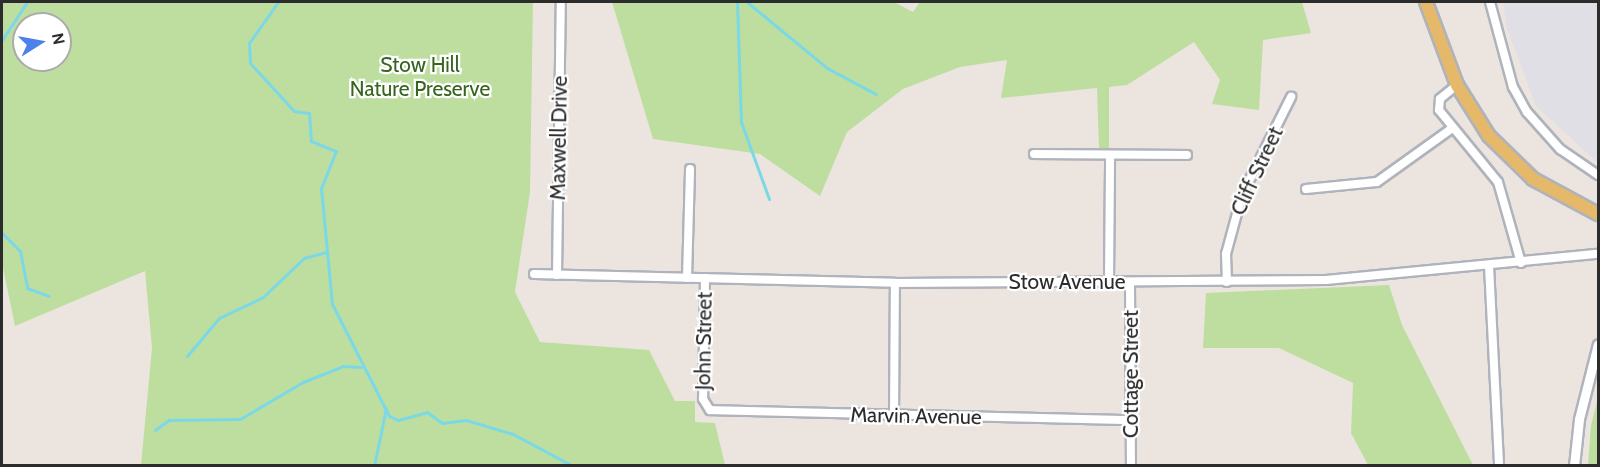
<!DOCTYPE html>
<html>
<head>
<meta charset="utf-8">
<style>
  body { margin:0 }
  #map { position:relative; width:1600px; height:467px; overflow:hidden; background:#ece5df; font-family:Cabin,sans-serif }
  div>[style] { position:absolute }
  .industrial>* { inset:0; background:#e0dfe5 }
  .green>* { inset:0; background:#bedea0 }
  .stream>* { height:3px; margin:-1.5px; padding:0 1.5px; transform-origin:1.5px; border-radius:1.5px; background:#7bd8e6 }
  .roads { filter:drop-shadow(2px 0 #afb3bb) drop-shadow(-2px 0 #afb3bb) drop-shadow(0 2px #afb3bb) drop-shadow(0 -2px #afb3bb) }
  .minor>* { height:8px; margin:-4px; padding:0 4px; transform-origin:4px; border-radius:4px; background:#fff }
  .tertiary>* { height:9px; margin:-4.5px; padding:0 4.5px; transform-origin:4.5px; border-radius:4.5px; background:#fff }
  .primary>* { height:12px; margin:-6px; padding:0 6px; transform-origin:6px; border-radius:6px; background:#e6b86a }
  span { translate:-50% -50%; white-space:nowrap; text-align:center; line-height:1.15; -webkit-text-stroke:4.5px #fff; paint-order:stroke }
  .park-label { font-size:21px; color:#386420 }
  .street-label { font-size:21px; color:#2c2c2c }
  .frame { position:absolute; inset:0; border:3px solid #2c2c2c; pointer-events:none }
  .north { position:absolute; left:12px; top:12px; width:60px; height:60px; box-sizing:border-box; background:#fff; border:2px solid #ababab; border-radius:50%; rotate:79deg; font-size:16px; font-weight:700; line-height:24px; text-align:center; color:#2c2c2c }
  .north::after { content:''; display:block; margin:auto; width:21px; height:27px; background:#4c81ec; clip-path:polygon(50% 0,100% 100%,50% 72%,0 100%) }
</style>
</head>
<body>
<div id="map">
  <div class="industrial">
    <div style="clip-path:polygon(1503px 2px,1598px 2px,1598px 163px,1536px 106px,1507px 29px)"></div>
  </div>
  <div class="green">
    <div style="clip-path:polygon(evenodd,2px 2px,533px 2px,530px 192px,515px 292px,540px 342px,649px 350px,675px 401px,695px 401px,695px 422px,715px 423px,725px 465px,141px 465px,152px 348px,145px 271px,15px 326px,2px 263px,2px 2px,24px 24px,60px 24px,60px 60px,24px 60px,24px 24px)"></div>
    <div style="clip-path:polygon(612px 2px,894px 2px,913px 12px,920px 2px,1302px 2px,1311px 33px,1263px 40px,1259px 110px,1212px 104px,1220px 80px,1194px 42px,1127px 85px,1109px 87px,1109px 148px,1099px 148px,1097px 88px,1001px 98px,1007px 60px,960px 67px,903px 89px,847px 132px,820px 196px,760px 154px,653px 139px)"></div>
    <div style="clip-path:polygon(1389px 285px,1402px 325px,1473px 465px,1368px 465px,1351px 433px,1353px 383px,1279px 348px,1203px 348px,1206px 293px)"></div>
    <div style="clip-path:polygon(1598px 397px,1598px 465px,1588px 465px,1591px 426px)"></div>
  </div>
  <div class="stream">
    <div style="left:278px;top:2px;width:50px;rotate:125.3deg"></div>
    <div style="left:249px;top:43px;width:20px;rotate:87deg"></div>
    <div style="left:250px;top:63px;width:65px;rotate:47.5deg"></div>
    <div style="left:294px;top:111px;width:15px;rotate:8deg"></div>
    <div style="left:309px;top:113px;width:28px;rotate:86deg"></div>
    <div style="left:311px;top:141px;width:27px;rotate:22deg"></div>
    <div style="left:336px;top:151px;width:40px;rotate:112deg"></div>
    <div style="left:321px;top:188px;width:117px;rotate:84.6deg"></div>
    <div style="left:332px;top:304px;width:126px;rotate:63deg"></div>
    <div style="left:389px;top:416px;width:10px;rotate:24deg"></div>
    <div style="left:398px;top:420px;width:30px;rotate:-15deg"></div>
    <div style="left:427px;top:412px;width:19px;rotate:36deg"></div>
    <div style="left:442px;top:423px;width:24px;rotate:-7deg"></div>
    <div style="left:466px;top:420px;width:49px;rotate:16.6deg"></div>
    <div style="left:513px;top:434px;width:68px;rotate:28.1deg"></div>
    <div style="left:737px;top:2px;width:120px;rotate:88.1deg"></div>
    <div style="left:741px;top:122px;width:82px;rotate:70deg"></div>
    <div style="left:747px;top:2px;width:104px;rotate:39.5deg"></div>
    <div style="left:827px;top:68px;width:55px;rotate:28deg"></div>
    <div style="left:2px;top:40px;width:45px;rotate:-56.7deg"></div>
    <div style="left:2px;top:233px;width:25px;rotate:45deg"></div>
    <div style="left:20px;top:251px;width:38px;rotate:79deg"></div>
    <div style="left:27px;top:288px;width:23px;rotate:20deg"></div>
    <div style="left:187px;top:356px;width:50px;rotate:-49.9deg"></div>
    <div style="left:219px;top:318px;width:49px;rotate:-25.5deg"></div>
    <div style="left:263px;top:297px;width:57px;rotate:-43.6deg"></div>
    <div style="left:304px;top:258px;width:23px;rotate:-15deg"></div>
    <div style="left:155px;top:430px;width:17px;rotate:-36deg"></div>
    <div style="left:169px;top:420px;width:71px;rotate:-0.8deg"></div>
    <div style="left:240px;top:419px;width:73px;rotate:-30.4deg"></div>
    <div style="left:303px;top:382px;width:43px;rotate:-21.8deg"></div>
    <div style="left:343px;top:366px;width:18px;rotate:3deg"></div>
    <div style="left:374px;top:466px;width:59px;rotate:-78.3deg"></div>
  </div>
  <div class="roads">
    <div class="minor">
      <div style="left:1490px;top:2px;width:88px;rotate:74.9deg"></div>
      <div style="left:1513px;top:87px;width:29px;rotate:61deg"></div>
      <div style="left:1527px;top:112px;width:50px;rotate:48.3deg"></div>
      <div style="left:1560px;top:149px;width:46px;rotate:34.4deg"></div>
      <div style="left:1457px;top:85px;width:22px;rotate:141deg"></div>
      <div style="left:1440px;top:99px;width:11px;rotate:95deg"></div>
      <div style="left:1439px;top:110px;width:93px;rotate:50.7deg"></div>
      <div style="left:1498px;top:182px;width:84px;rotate:74.1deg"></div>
      <div style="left:1034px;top:154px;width:153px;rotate:0.4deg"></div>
      <div style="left:1306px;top:189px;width:71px;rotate:-5.6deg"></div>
      <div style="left:1377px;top:182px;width:91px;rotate:-35.6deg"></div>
      <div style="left:1489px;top:266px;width:200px;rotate:87.1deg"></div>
      <div style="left:534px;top:274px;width:361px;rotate:1.4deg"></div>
      <div style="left:895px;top:283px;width:431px;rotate:-0.4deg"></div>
      <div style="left:1326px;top:280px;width:273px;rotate:-5.5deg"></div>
      <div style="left:557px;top:275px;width:273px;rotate:-89.2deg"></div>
      <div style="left:687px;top:278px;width:109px;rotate:-88.4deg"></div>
      <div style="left:705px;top:278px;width:121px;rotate:90.9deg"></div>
      <div style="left:703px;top:399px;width:13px;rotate:58deg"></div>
      <div style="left:710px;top:410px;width:420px;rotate:1.4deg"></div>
      <div style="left:1109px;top:281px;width:126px;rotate:-89.5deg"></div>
      <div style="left:1130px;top:282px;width:184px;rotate:89.7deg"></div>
      <div style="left:1227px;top:282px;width:28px;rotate:-92deg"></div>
      <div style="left:1226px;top:254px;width:61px;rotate:-74.8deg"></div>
      <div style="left:1242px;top:195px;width:110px;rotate:-63.4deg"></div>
      <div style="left:894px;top:416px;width:133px;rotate:-89.6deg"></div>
    </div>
    <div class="tertiary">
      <div style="left:1574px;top:466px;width:47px;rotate:-83.9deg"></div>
      <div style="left:1579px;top:419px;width:77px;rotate:-75.8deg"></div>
    </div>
    <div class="primary">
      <div style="left:1426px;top:2px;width:89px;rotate:69.5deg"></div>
      <div style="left:1457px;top:85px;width:60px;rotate:57.9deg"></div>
      <div style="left:1489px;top:136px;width:62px;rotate:44.3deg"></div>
      <div style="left:1533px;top:179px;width:74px;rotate:28.3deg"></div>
    </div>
  </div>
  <div class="park-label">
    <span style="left:420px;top:77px">Stow Hill<br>Nature Preserve</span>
  </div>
  <div class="street-label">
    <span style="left:559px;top:138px;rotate:-89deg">Maxwell Drive</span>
    <span style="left:1257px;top:171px;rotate:-65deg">Cliff Street</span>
    <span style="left:1067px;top:282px">Stow Avenue</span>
    <span style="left:704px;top:341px;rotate:-89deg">John Street</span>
    <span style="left:1131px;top:374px;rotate:-90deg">Cottage Street</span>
    <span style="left:916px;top:416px;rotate:1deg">Marvin Avenue</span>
  </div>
  <div class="frame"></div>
  <div class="north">N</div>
</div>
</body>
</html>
